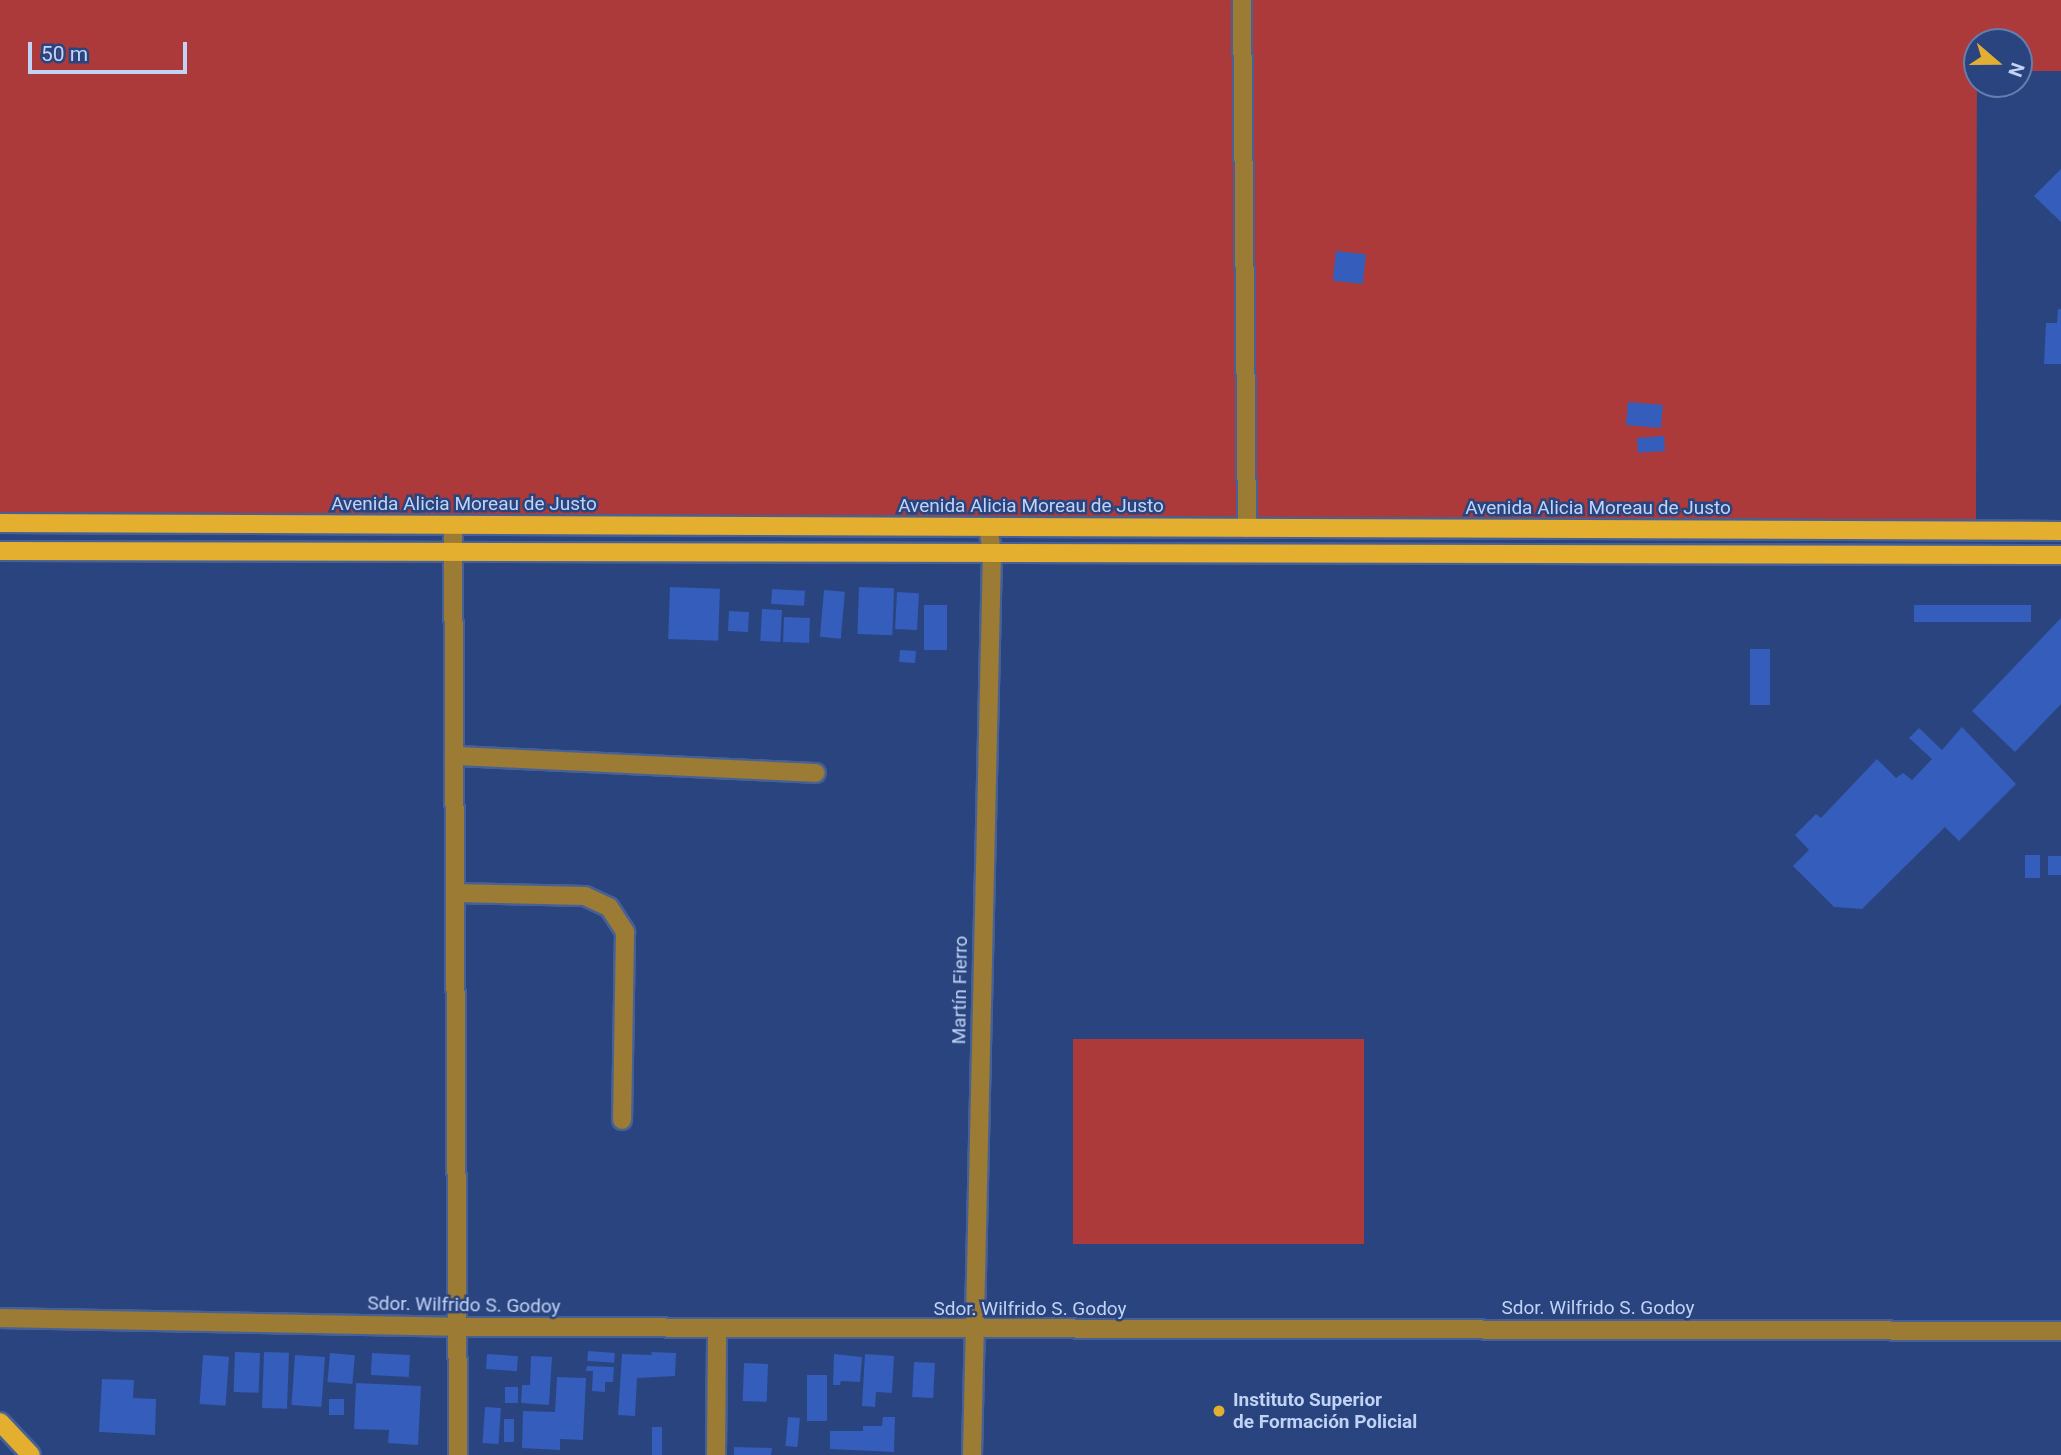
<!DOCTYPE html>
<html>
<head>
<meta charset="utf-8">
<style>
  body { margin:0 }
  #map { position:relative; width:2061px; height:1455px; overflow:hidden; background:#29447e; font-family:Roboto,sans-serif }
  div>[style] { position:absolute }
  .green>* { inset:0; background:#ac3a3a; transform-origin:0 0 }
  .building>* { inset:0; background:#345dbc; transform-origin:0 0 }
  .roads { filter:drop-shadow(2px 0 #476196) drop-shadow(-2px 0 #476196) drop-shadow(0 2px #476196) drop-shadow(0 -2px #476196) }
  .minor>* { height:18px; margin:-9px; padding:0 9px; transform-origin:9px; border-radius:9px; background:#9c7b34 }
  .major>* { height:18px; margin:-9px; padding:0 9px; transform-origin:9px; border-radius:9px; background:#e4ae2f }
  .dots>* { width:19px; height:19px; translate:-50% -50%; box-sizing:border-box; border:4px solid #29447e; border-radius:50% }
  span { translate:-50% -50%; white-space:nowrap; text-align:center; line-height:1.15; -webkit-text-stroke:5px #29447e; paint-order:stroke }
  .street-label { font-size:19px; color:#c1d3f5 }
  .poi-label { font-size:19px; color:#c1d3f5; font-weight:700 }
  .left { translate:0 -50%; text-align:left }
  .north { position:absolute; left:1963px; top:28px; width:70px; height:70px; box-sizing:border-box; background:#29447e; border:2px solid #667dae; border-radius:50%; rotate:110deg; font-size:19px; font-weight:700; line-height:28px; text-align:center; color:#c1d3f5 }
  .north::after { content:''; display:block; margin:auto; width:24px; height:32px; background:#e3ae34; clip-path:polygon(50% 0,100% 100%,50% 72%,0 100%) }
  .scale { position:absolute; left:28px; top:42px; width:159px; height:32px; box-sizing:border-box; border:4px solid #c1d3f5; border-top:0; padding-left:9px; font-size:21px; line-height:24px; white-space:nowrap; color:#c1d3f5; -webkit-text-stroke:5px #29447e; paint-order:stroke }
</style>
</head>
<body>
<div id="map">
  <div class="green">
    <div style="clip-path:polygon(0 0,2061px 0,2061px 71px,2019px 71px,2019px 42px,1977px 42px,1976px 528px,0 524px)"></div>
    <div style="left:1073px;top:1039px;width:291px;height:205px"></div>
  </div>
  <div class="building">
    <div style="clip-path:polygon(2061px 169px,2061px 222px,2034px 196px)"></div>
    <div style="left:1336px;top:251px;width:30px;height:30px;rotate:6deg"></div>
    <div style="clip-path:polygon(2058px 309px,2061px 309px,2061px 364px,2044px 364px,2046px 323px,2057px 323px)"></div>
    <div style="left:1628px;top:402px;width:35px;height:23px;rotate:5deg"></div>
    <div style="left:1664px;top:436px;width:15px;height:27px;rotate:86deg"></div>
    <div style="left:670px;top:587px;width:50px;height:52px;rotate:2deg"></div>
    <div style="left:859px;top:587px;width:35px;height:47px;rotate:2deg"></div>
    <div style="left:772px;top:589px;width:33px;height:15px;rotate:3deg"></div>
    <div style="left:824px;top:590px;width:21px;height:47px;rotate:5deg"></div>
    <div style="left:897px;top:592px;width:22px;height:37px;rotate:3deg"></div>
    <div style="left:924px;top:605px;width:23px;height:45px"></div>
    <div style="left:1914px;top:605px;width:117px;height:17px"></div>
    <div style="left:762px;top:609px;width:20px;height:32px;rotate:3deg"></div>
    <div style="left:729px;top:611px;width:20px;height:20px;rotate:3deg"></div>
    <div style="left:784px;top:617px;width:26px;height:25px;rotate:2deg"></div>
    <div style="clip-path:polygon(2061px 618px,2061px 704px,2015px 752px,1972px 711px)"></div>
    <div style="left:1750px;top:649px;width:20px;height:56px"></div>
    <div style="left:900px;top:650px;width:16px;height:12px;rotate:4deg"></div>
    <div style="clip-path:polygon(1962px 727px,2016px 784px,1959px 841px,1945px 827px,1862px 909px,1834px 907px,1793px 866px,1809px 850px,1795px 835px,1816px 814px,1821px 818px,1877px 759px,1896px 778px,1903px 773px,1912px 780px,1932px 759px,1909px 738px,1919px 728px,1942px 750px)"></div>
    <div style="left:2025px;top:855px;width:15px;height:23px"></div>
    <div style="left:2048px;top:856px;width:13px;height:19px"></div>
    <div style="left:588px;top:1351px;width:27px;height:10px;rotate:4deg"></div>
    <div style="left:235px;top:1352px;width:25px;height:40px;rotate:2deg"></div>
    <div style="left:264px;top:1352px;width:25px;height:56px;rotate:2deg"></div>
    <div style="clip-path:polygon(651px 1352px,676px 1353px,675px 1376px,637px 1378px,635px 1416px,618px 1415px,622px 1354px,652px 1355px)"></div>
    <div style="left:330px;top:1353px;width:25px;height:29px;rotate:5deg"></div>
    <div style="left:372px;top:1353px;width:38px;height:22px;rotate:3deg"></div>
    <div style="left:487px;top:1354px;width:31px;height:15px;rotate:4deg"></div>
    <div style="clip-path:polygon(834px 1354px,862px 1357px,860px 1382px,841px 1381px,840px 1385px,833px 1385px)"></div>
    <div style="clip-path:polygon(865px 1354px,894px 1356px,892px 1393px,876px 1392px,875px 1407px,862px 1406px)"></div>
    <div style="left:203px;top:1355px;width:26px;height:49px;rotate:4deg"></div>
    <div style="left:295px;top:1355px;width:30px;height:50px;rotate:4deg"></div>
    <div style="clip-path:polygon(531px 1356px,552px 1357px,549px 1405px,521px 1403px,522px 1385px,530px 1385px)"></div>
    <div style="left:914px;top:1362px;width:21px;height:35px;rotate:3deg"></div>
    <div style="left:744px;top:1363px;width:24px;height:38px;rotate:2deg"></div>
    <div style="clip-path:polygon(587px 1366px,614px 1367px,613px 1382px,605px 1382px,605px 1392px,592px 1391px,593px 1371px,586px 1371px)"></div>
    <div style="left:807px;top:1375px;width:20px;height:46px"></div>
    <div style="clip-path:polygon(557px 1377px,586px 1378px,583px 1440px,560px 1439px,560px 1450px,522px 1448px,523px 1411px,555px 1412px)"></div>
    <div style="clip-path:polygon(102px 1379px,134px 1380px,133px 1398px,156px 1399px,155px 1435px,99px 1432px)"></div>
    <div style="clip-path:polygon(356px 1383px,421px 1386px,418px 1445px,388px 1443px,389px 1430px,354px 1429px)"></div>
    <div style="left:505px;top:1387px;width:13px;height:16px"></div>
    <div style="left:329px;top:1399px;width:15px;height:16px"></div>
    <div style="left:485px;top:1407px;width:16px;height:36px;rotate:4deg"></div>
    <div style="left:788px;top:1417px;width:12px;height:29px;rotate:5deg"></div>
    <div style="clip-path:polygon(883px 1417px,895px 1417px,894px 1452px,830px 1449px,830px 1431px,863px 1431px,863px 1426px,882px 1426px)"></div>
    <div style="left:504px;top:1419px;width:10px;height:23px"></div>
    <div style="left:652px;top:1427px;width:10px;height:28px"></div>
    <div style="clip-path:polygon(734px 1447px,772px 1448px,771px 1455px,734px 1455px)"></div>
  </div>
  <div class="roads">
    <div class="minor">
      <div style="left:1242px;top:0;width:528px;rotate:89.46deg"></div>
      <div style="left:453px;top:525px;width:930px;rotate:89.69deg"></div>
      <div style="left:456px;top:756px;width:360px;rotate:2.7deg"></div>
      <div style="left:456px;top:893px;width:129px;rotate:1.3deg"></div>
      <div style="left:585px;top:896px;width:26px;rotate:25deg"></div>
      <div style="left:609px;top:907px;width:30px;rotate:57deg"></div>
      <div style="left:625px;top:932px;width:188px;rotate:90.9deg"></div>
      <div style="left:0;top:1318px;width:458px;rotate:1.1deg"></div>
      <div style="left:458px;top:1327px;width:1603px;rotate:0.14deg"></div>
      <div style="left:716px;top:1455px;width:127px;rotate:-89.5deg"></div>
      <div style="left:972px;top:1455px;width:903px;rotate:-88.73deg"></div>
      <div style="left:992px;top:552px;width:25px;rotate:-99deg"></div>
    </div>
    <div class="major">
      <div style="left:0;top:523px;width:2061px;rotate:0.22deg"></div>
      <div style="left:0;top:551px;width:2061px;rotate:0.11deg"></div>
      <div style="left:0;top:1422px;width:45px;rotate:46.8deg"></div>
    </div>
  </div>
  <div class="dots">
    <div style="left:1219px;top:1411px;background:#e3ae34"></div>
  </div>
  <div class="street-label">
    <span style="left:464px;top:504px">Avenida Alicia Moreau de Justo</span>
    <span style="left:1031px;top:506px">Avenida Alicia Moreau de Justo</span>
    <span style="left:1598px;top:508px">Avenida Alicia Moreau de Justo</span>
    <span style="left:960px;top:990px;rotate:-89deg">Martín Fierro</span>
    <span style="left:464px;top:1305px;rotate:1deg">Sdor. Wilfrido S. Godoy</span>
    <span style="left:1598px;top:1308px">Sdor. Wilfrido S. Godoy</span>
    <span style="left:1030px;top:1309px">Sdor. Wilfrido S. Godoy</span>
  </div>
  <div class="poi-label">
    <span class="left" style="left:1233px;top:1411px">Instituto Superior<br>de Formación Policial</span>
  </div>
  <div class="north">N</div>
  <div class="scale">50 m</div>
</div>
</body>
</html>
